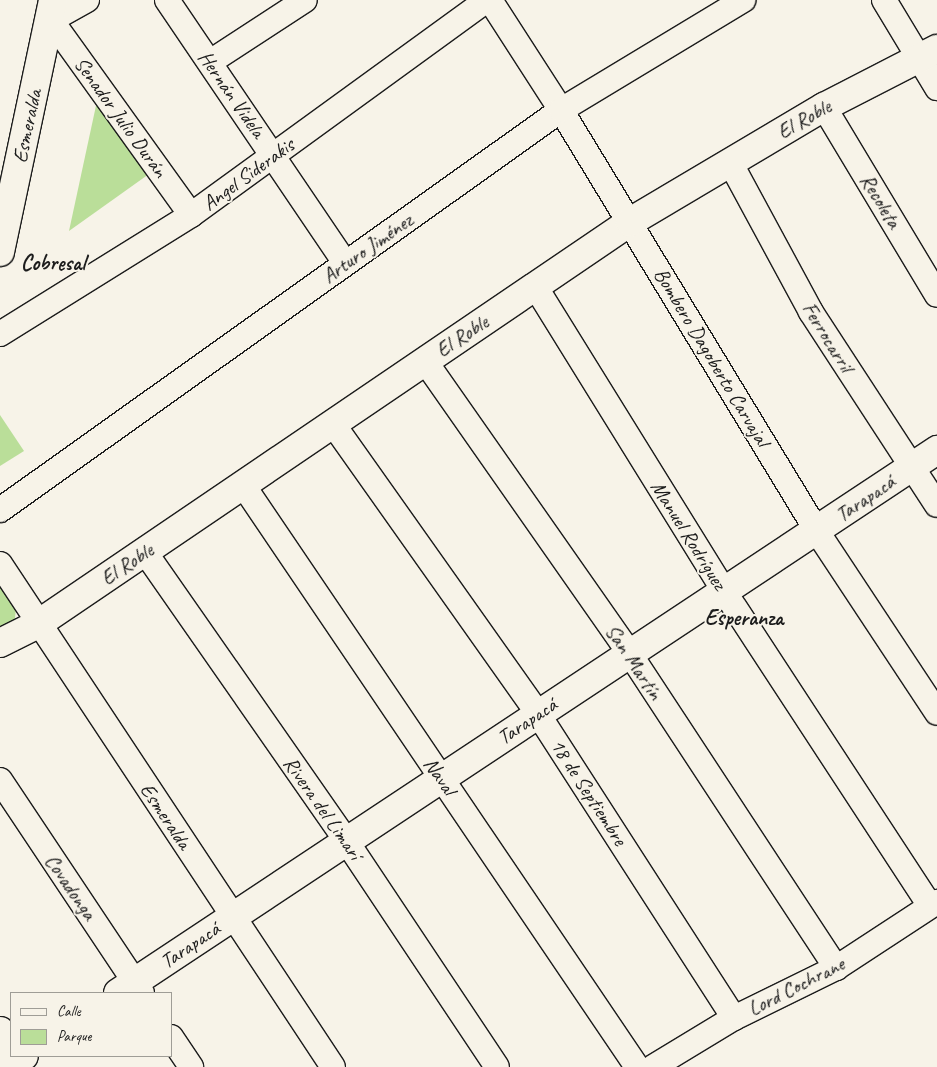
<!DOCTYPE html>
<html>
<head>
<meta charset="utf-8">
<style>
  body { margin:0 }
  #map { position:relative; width:937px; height:1067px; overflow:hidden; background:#f7f3e8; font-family:Caveat,sans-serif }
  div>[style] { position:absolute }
  .green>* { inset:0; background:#bade99 }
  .roads { filter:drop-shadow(1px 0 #1c1c1c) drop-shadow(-1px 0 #1c1c1c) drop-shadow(0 1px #1c1c1c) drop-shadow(0 -1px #1c1c1c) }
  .street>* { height:24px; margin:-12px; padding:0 12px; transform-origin:12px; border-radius:12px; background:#f7f3e8 }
  .secondary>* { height:28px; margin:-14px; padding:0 14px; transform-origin:14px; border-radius:14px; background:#f7f3e8 }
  span { translate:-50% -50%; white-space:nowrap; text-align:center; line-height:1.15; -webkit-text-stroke:4px #f7f3e8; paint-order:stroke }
  .street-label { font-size:21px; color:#1c1c1c }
  .neighbourhood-label { font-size:22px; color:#1c1c1c; font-weight:700 }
  .legend { position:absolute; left:10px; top:992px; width:162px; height:65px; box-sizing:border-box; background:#f7f3e8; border:1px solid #9f9d96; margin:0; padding:6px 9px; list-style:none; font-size:15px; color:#1c1c1c }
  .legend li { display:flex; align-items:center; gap:10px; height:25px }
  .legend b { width:25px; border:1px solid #9f9d96 }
</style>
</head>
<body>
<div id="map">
  <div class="green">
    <div style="clip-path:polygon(97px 101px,149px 174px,69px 231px)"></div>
    <div style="clip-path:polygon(0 415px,24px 451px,0 466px)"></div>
    <div style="clip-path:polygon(0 583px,16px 609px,14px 626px,0 632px)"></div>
  </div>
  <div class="roads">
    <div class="street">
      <div style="left:87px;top:0;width:41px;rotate:150.9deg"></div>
      <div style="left:51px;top:20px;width:240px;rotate:54.3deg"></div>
      <div style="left:167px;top:0;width:318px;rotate:55.9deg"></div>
      <div style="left:490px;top:0;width:131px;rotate:57.2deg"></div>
      <div style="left:561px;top:110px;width:491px;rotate:58.7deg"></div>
      <div style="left:816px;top:530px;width:219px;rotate:56.5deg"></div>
      <div style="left:884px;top:0;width:103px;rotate:58.9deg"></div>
      <div style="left:210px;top:62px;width:113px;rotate:-33.1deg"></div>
      <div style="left:824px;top:107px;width:219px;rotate:59deg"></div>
      <div style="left:730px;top:162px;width:170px;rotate:61.6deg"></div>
      <div style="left:811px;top:312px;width:230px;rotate:56.9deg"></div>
      <div style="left:535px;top:286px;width:359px;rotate:58.2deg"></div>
      <div style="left:724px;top:591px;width:376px;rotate:56.8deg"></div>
      <div style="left:0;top:334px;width:225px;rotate:-31.9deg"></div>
      <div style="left:191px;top:215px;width:366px;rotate:-36deg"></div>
      <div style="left:425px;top:361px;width:358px;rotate:55deg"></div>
      <div style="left:630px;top:654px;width:376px;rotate:56.7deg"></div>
      <div style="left:333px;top:424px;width:355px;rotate:54.7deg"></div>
      <div style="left:538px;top:714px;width:362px;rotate:57.2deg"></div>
      <div style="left:243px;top:485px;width:703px;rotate:55.9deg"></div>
      <div style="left:0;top:510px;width:689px;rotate:-35.49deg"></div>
      <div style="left:561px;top:110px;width:213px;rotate:-31.1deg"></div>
      <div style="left:145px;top:552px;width:353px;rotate:55.1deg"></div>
      <div style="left:347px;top:842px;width:270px;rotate:56.3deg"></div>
      <div style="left:0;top:564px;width:603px;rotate:56.49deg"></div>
      <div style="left:0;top:780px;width:256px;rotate:56.3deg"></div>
      <div style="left:171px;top:1037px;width:36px;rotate:56deg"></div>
      <div style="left:653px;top:1067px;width:95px;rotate:-31.2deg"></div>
      <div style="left:734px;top:1018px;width:114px;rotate:-26.1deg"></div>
      <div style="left:836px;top:968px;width:121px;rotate:-33.2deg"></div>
    </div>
    <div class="secondary">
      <div style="left:0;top:252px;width:258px;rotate:-78.1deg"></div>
      <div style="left:0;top:643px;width:42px;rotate:-26.6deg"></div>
      <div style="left:38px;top:624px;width:716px;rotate:-34.18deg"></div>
      <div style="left:630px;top:222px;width:226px;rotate:-30.7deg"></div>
      <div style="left:824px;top:107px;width:127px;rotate:-27.2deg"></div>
      <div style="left:118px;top:993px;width:983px;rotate:-33.54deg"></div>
      <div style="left:0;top:1031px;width:20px;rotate:57deg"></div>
      <div style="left:7px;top:1067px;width:20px;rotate:-33deg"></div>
    </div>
  </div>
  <div class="street-label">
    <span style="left:232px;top:94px;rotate:55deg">Hernán Videla</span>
    <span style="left:121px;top:117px;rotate:54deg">Senador Julio Durán</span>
    <span style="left:804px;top:119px;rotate:-30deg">El Roble</span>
    <span style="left:27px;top:126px;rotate:-78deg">Esmeralda</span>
    <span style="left:248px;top:174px;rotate:-36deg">Angel Siderakis</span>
    <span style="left:881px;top:201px;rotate:59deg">Recoleta</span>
    <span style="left:367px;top:248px;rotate:-35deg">Arturo Jiménez</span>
    <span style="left:462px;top:336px;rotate:-34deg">El Roble</span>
    <span style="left:828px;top:337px;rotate:58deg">Ferrocarril</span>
    <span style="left:712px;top:357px;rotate:59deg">Bombero Dagoberto Carvajal</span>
    <span style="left:865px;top:498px;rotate:-34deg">Tarapacá</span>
    <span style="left:689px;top:535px;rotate:58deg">Manuel Rodríguez</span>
    <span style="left:127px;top:564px;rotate:-34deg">El Roble</span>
    <span style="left:634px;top:662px;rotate:56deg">San Martín</span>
    <span style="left:527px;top:721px;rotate:-34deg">Tarapacá</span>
    <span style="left:440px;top:776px;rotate:56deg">Naval</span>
    <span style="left:589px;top:792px;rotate:57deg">18 de Septiembre</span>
    <span style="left:323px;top:808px;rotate:55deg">Rivera del Limarí</span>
    <span style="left:166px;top:816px;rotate:56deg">Esmeralda</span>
    <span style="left:71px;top:887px;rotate:56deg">Covadonga</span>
    <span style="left:190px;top:945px;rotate:-34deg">Tarapacá</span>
    <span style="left:796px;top:986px;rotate:-27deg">Lord Cochrane</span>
  </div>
  <div class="neighbourhood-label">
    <span style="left:53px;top:264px">Cobresal</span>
    <span style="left:744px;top:619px">Esperanza</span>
  </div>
  <ul class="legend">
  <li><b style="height:6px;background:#f7f3e8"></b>Calle</li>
  <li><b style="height:14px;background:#bade99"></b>Parque</li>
  </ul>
</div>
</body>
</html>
